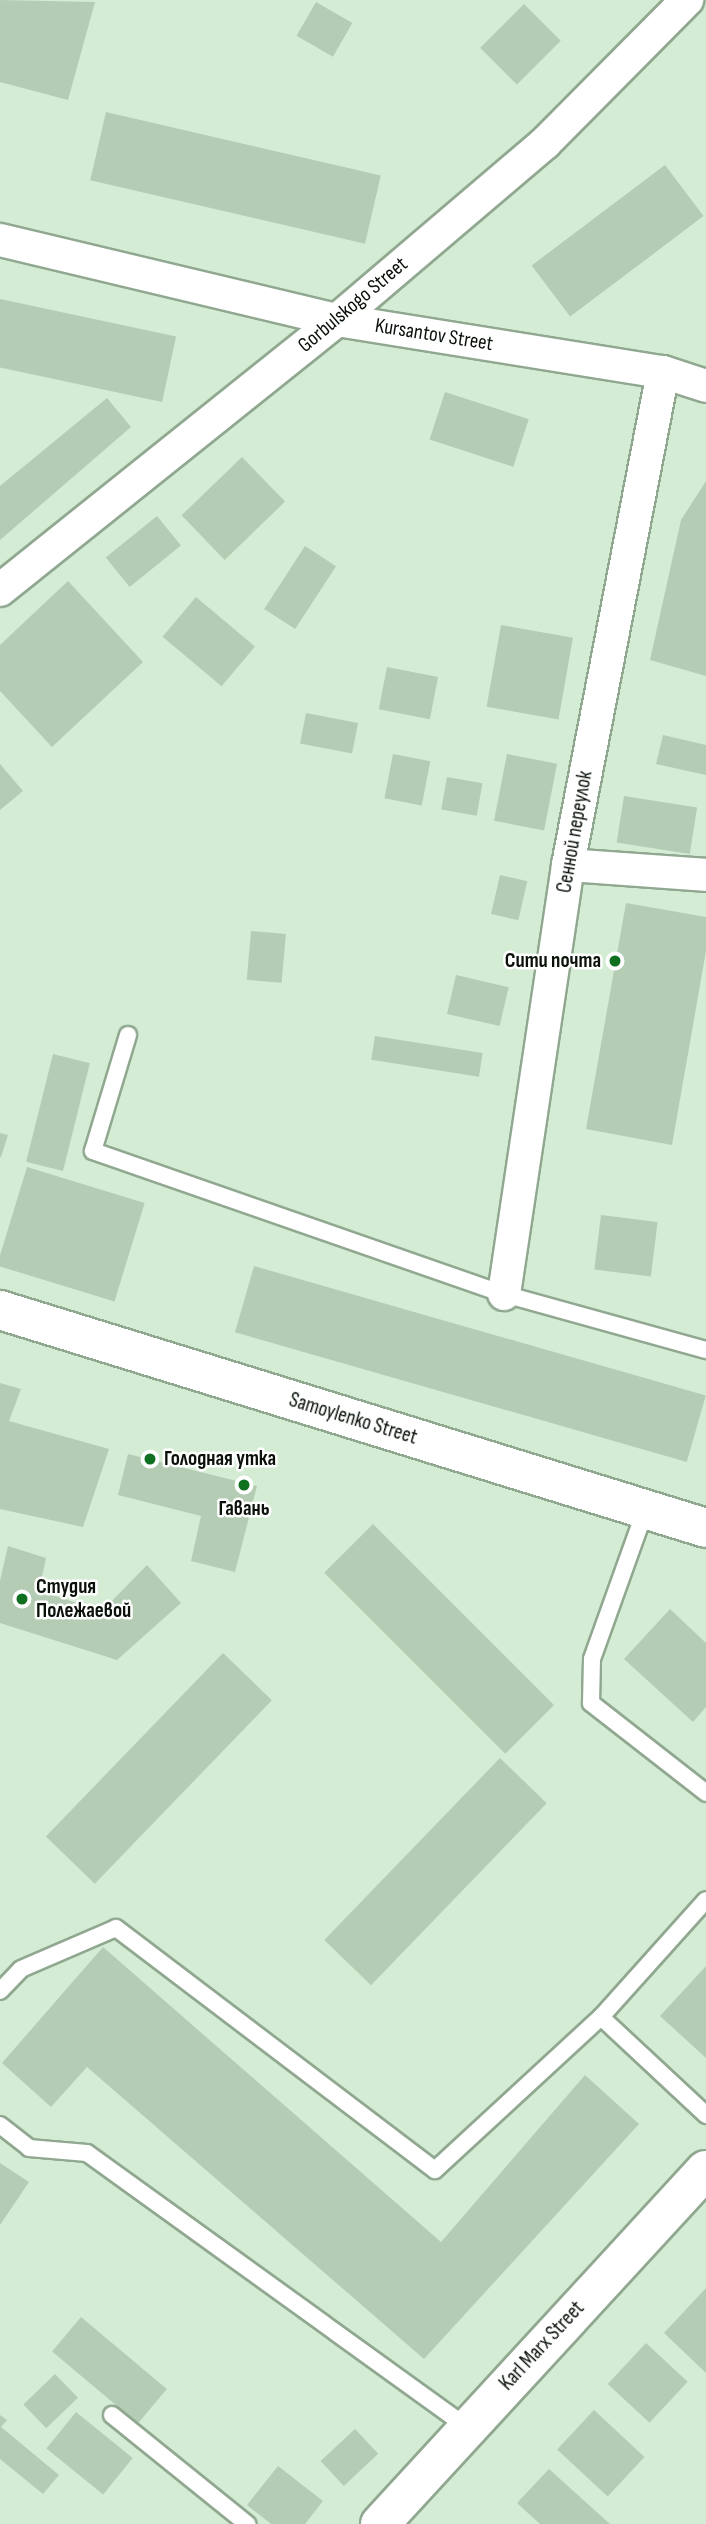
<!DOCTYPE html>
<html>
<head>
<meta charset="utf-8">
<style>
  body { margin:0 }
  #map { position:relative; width:706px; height:2524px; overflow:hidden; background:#d3ecd3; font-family:"Sofia Sans Condensed",sans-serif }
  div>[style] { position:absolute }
  .building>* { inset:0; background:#b4ccb3; transform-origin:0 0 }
  .roads { filter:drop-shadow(2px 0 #90a790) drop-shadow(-2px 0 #90a790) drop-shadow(0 2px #90a790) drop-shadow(0 -2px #90a790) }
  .service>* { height:16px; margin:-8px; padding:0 8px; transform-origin:8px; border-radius:8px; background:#fff }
  .minor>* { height:32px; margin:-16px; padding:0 16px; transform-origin:16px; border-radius:16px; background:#fff }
  .secondary>* { height:38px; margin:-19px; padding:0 19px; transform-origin:19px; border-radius:19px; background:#fff }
  .primary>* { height:38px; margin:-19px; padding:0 19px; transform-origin:19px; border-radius:19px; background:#fff }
  .dots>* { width:19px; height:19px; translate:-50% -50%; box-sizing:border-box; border:4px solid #fff; border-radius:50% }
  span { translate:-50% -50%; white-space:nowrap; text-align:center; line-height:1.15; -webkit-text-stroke:5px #fff; paint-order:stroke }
  .street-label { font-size:21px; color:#091109 }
  .poi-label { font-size:21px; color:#091109; font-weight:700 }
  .right { translate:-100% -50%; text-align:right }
  .left { translate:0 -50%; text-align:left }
</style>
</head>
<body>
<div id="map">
  <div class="building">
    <div style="clip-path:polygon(0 0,95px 2px,68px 100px,0 82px)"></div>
    <div style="left:316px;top:2px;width:42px;height:39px;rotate:30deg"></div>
    <div style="left:524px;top:4px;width:52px;height:62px;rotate:45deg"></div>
    <div style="left:106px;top:112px;width:282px;height:70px;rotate:13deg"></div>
    <div style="left:665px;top:165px;width:64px;height:167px;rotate:53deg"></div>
    <div style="left:0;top:299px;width:180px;height:67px;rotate:12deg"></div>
    <div style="left:445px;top:392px;width:88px;height:50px;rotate:18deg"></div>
    <div style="clip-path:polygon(107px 398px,131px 427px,0 540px,0 486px)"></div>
    <div style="left:242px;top:457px;width:62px;height:84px;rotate:46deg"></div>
    <div style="clip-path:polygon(706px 481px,706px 676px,650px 660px,681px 520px)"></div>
    <div style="left:157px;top:516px;width:38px;height:66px;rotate:51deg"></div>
    <div style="left:305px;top:546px;width:37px;height:75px;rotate:33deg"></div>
    <div style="clip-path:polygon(68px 581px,143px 662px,52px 747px,0 691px,0 645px)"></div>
    <div style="left:196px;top:597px;width:77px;height:52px;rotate:40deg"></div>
    <div style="left:501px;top:625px;width:73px;height:83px;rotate:10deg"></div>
    <div style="left:387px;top:667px;width:52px;height:43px;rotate:11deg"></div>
    <div style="left:306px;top:713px;width:53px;height:31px;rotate:11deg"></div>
    <div style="clip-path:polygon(663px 735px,706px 745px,706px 775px,656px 764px)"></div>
    <div style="left:393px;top:754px;width:38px;height:45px;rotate:11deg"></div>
    <div style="left:507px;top:754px;width:51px;height:68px;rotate:11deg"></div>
    <div style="clip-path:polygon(0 764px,23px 791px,0 810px)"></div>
    <div style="left:447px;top:777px;width:36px;height:33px;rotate:10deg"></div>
    <div style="left:624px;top:796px;width:74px;height:47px;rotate:9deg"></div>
    <div style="left:500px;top:875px;width:28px;height:40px;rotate:13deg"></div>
    <div style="clip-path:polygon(626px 903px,706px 917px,706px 951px,672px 1145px,586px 1129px)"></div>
    <div style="left:251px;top:931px;width:35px;height:49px;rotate:5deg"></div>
    <div style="left:456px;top:975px;width:54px;height:40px;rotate:13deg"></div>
    <div style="left:375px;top:1036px;width:109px;height:24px;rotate:9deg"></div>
    <div style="left:53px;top:1054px;width:38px;height:111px;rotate:14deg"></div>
    <div style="clip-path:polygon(0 1133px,8px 1135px,1px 1157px,0 1157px)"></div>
    <div style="left:27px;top:1167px;width:123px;height:103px;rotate:17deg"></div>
    <div style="left:601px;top:1215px;width:57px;height:55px;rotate:7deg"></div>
    <div style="left:254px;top:1266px;width:470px;height:69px;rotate:16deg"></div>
    <div style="clip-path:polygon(0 1383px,21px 1389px,9px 1421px,109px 1449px,83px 1527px,0 1509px)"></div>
    <div style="clip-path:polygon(128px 1454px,257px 1486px,235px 1572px,191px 1561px,201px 1516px,118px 1495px)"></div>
    <div style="left:373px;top:1524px;width:256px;height:69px;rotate:45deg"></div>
    <div style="clip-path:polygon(8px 1546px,46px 1558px,39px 1591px,102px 1611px,147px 1565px,181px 1603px,117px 1660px,0 1623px,0 1581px)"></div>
    <div style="clip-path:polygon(670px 1609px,706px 1643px,706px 1707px,693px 1722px,624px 1659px)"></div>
    <div style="left:223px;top:1653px;width:68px;height:255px;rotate:44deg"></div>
    <div style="left:500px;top:1758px;width:65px;height:253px;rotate:44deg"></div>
    <div style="clip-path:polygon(103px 1947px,441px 2242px,585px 2075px,639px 2124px,424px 2359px,87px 2067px,51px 2107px,2px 2063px)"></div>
    <div style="clip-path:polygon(706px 1966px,706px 2058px,660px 2016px)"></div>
    <div style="clip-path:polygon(0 2163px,29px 2182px,0 2225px)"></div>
    <div style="clip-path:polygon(706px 2288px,706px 2373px,664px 2333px)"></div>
    <div style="left:81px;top:2317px;width:112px;height:45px;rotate:40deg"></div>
    <div style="left:646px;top:2343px;width:57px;height:56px;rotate:43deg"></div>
    <div style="left:55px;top:2374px;width:33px;height:44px;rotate:46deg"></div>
    <div style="left:594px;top:2410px;width:69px;height:54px;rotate:43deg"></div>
    <div style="left:76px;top:2412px;width:73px;height:47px;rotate:39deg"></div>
    <div style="clip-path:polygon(0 2415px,7px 2420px,1px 2427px,59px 2475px,43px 2494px,0 2459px)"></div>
    <div style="left:355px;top:2429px;width:34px;height:47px;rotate:47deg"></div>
    <div style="clip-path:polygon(278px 2466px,323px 2501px,305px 2524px,271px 2524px,247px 2505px)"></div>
    <div style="clip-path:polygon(549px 2469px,610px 2524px,540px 2524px,517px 2503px)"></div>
  </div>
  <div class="roads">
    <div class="service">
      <div style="left:128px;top:1035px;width:121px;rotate:106.8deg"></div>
      <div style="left:93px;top:1151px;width:435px;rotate:19.2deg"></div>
      <div style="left:504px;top:1294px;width:210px;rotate:15.5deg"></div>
      <div style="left:645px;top:1511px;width:157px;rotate:109.7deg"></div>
      <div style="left:592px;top:1659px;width:44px;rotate:91.3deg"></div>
      <div style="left:591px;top:1703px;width:146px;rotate:38deg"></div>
      <div style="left:0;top:1991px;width:30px;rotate:-46deg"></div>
      <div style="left:21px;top:1969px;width:103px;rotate:-23.3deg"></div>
      <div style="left:116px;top:1928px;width:400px;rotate:37.2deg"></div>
      <div style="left:435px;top:2170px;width:226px;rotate:-42.7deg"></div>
      <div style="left:601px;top:2017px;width:157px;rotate:-48.1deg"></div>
      <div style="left:601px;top:2017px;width:144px;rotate:43deg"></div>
      <div style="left:0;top:2125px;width:37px;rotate:38deg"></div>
      <div style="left:29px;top:2148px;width:58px;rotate:4.9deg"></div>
      <div style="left:87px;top:2153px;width:468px;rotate:35.8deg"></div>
      <div style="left:112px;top:2415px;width:174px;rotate:38.9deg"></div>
    </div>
    <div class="minor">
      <div style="left:0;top:240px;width:346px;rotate:13.4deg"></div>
      <div style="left:337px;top:320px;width:330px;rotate:9.1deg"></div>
      <div style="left:663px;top:372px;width:45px;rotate:18deg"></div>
      <div style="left:0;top:590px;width:432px;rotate:-38.7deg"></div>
      <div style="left:337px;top:320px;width:273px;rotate:-40.4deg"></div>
      <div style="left:545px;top:143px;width:202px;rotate:-45.2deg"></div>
      <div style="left:568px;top:865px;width:138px;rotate:4.1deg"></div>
      <div style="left:504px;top:1294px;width:434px;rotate:-81.5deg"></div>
      <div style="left:568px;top:865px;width:502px;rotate:-79.09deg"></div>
    </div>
    <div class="secondary">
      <div style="left:380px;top:2524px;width:481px;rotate:-47.4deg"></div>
    </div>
    <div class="primary">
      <div style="left:0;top:1310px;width:739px;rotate:17.16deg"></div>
    </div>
  </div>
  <div class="dots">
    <div style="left:615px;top:961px;background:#0f701f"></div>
    <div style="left:150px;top:1459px;background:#0f701f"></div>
    <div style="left:244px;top:1485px;background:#0f701f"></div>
    <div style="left:22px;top:1599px;background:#0f701f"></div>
  </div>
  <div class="street-label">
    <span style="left:353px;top:305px;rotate:-40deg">Gorbulskogo Street</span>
    <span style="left:434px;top:335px;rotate:9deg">Kursantov Street</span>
    <span style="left:575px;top:832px;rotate:-80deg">Сенной переулок</span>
    <span style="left:353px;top:1419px;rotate:17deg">Samoylenko Street</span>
    <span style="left:542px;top:2346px;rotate:-47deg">Karl Marx Street</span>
  </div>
  <div class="poi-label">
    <span class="right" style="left:601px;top:961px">Сити почта</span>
    <span class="left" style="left:164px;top:1459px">Голодная утка</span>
    <span style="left:244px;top:1509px">Гавань</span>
    <span class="left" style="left:36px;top:1599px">Студия<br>Полежаевой</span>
  </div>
</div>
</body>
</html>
